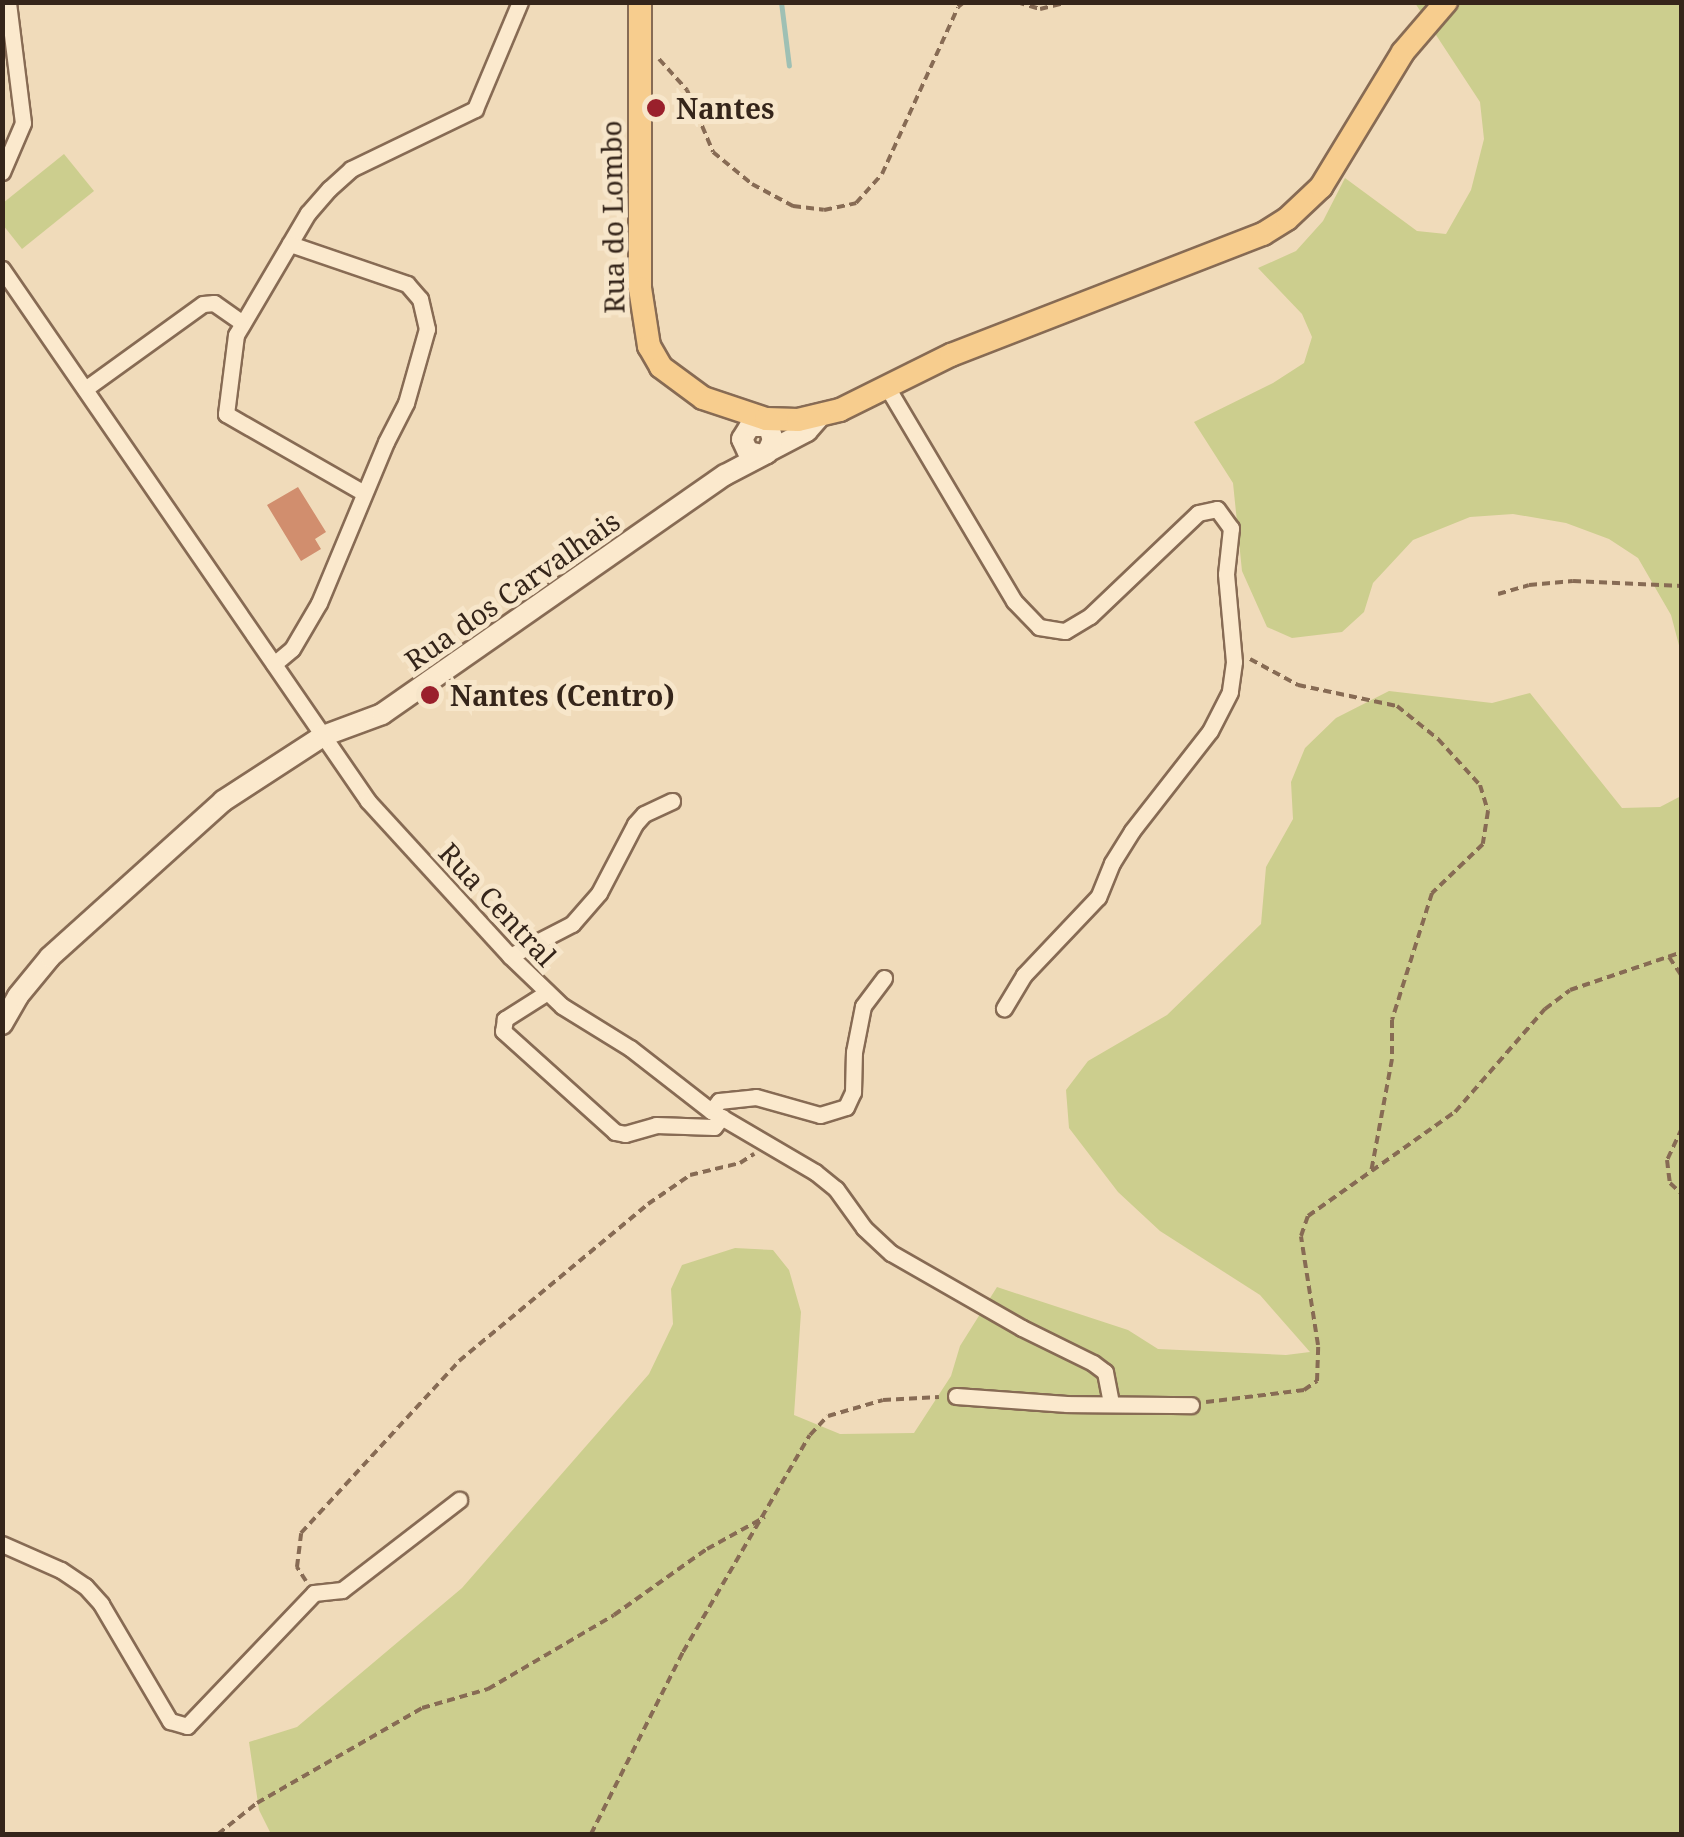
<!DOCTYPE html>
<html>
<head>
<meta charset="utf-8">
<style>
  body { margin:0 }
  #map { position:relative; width:1684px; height:1837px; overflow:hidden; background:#f0dbba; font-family:"Noto Serif",serif }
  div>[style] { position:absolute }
  .green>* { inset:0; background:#ccce8e }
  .stream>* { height:5px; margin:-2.5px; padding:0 2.5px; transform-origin:2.5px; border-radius:2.5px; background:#9fc0b4 }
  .building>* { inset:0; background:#d18e6e }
  .path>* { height:4px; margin-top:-2px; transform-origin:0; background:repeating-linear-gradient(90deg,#876b54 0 8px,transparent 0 13px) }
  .roads { filter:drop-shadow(2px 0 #876b54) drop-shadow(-2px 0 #876b54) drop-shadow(0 2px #876b54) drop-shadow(0 -2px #876b54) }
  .street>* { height:15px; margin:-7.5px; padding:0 7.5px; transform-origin:7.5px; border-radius:7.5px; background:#fbe9cd }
  .secondary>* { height:20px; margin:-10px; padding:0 10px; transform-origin:10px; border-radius:10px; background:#fbe9cd }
  .primary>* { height:22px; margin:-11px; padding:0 11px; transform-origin:11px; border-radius:11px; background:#f7cd8e }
  .dots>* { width:28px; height:28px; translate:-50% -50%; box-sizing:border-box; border:5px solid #f7e6ca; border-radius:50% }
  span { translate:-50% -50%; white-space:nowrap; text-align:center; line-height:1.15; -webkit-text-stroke:10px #f7e6ca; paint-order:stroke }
  .poi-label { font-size:28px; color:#35251a; font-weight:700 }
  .left { translate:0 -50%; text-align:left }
  .street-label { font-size:28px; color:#35251a }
  .frame { position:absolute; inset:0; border:5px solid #35251a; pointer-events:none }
</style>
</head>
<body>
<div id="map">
  <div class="green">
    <div style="clip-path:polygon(1415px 3px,1681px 3px,1681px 653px,1671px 615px,1638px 558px,1609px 539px,1566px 523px,1513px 514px,1470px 517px,1413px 540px,1373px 583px,1364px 612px,1342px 632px,1292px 638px,1267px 627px,1242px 571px,1233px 483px,1194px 422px,1273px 383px,1304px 363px,1312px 337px,1302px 314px,1258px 268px,1296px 251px,1323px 221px,1345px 178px,1417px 231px,1446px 234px,1471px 190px,1484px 139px,1480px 102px)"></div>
    <div style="clip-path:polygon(64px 154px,94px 191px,22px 249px,3px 225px,3px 203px)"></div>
    <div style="clip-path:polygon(1389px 691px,1492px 703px,1530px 693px,1622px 808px,1660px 807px,1681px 796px,1681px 1834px,271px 1834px,259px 1810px,249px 1742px,297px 1727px,462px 1588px,649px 1374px,673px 1324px,671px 1289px,682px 1265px,735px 1248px,773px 1250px,789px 1270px,801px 1312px,794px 1415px,840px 1434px,914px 1433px,951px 1376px,960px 1346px,997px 1287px,1128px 1330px,1158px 1349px,1286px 1355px,1310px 1352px,1260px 1295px,1160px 1231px,1118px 1192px,1069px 1128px,1066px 1090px,1088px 1061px,1167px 1015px,1261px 924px,1266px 867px,1293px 819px,1291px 782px,1305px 748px,1336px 718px)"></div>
  </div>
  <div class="stream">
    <div style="left:781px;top:2px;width:64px;rotate:82.9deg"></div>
  </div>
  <div class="building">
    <div style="clip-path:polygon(298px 487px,326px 532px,315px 539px,321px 549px,301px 561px,267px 505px)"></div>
  </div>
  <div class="path">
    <div style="left:1017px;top:2px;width:24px;rotate:17deg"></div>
    <div style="left:1040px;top:9px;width:30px;rotate:-14deg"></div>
    <div style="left:659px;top:59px;width:42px;rotate:47.9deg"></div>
    <div style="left:687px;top:90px;width:67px;rotate:67.2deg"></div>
    <div style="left:713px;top:152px;width:50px;rotate:39.4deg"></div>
    <div style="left:752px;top:184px;width:47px;rotate:28.2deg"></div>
    <div style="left:793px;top:206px;width:31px;rotate:7deg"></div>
    <div style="left:824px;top:210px;width:33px;rotate:-12deg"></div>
    <div style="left:856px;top:203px;width:39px;rotate:-48deg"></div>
    <div style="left:882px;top:174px;width:183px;rotate:-65.5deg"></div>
    <div style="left:958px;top:7px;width:8px;rotate:-40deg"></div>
    <div style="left:1498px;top:594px;width:32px;rotate:-16deg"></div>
    <div style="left:1529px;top:585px;width:44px;rotate:-5.2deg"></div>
    <div style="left:1573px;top:581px;width:109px;rotate:2.6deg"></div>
    <div style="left:1250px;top:659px;width:55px;rotate:28.4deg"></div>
    <div style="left:1298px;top:685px;width:101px;rotate:12deg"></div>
    <div style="left:1397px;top:706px;width:53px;rotate:38.8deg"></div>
    <div style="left:1438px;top:739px;width:62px;rotate:47.6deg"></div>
    <div style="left:1480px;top:785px;width:27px;rotate:73deg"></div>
    <div style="left:1488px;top:811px;width:33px;rotate:99deg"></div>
    <div style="left:1483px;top:844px;width:71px;rotate:136.1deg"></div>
    <div style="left:1432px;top:893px;width:133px;rotate:107.5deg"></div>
    <div style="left:1392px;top:1020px;width:39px;rotate:90deg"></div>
    <div style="left:1392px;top:1059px;width:115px;rotate:100.5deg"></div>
    <div style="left:1669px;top:957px;width:23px;rotate:56deg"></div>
    <div style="left:1682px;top:1128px;width:35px;rotate:115deg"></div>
    <div style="left:1667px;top:1160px;width:23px;rotate:83deg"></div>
    <div style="left:1670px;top:1183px;width:16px;rotate:43deg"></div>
    <div style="left:1206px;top:1402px;width:99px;rotate:-7deg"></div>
    <div style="left:1304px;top:1390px;width:16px;rotate:-35deg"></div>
    <div style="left:1317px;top:1381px;width:36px;rotate:-88deg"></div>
    <div style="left:1318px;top:1345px;width:110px;rotate:-98.9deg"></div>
    <div style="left:1301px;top:1236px;width:21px;rotate:-71deg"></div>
    <div style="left:1308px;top:1216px;width:180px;rotate:-35.3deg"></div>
    <div style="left:1455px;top:1112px;width:137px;rotate:-48.9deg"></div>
    <div style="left:1545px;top:1009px;width:31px;rotate:-37deg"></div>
    <div style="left:1570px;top:990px;width:118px;rotate:-18.7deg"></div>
    <div style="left:306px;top:1581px;width:17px;rotate:-123deg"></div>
    <div style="left:297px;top:1567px;width:34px;rotate:-83deg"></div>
    <div style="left:301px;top:1533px;width:234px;rotate:-47.4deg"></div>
    <div style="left:459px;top:1361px;width:246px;rotate:-39.7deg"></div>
    <div style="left:648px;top:1204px;width:51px;rotate:-34.6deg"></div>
    <div style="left:690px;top:1175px;width:51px;rotate:-13.5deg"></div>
    <div style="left:740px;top:1163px;width:17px;rotate:-33deg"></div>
    <div style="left:218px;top:1834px;width:50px;rotate:-38.5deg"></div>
    <div style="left:257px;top:1803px;width:190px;rotate:-29.9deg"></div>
    <div style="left:422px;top:1708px;width:69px;rotate:-16.1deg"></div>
    <div style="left:488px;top:1689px;width:146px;rotate:-30.4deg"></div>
    <div style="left:614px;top:1615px;width:114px;rotate:-35.4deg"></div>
    <div style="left:707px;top:1549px;width:66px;rotate:-28.9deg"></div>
    <div style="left:591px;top:1834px;width:204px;rotate:-63.2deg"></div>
    <div style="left:683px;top:1652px;width:251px;rotate:-59.7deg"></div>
    <div style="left:810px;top:1435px;width:26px;rotate:-47deg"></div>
    <div style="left:828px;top:1416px;width:57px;rotate:-16.2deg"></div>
    <div style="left:883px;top:1400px;width:56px;rotate:-3.1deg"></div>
  </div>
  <div class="roads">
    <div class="street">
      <div style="left:2px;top:172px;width:53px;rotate:-66.8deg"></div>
      <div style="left:23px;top:123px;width:122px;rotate:-97.1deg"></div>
      <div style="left:2px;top:269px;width:646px;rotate:55.47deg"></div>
      <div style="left:368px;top:801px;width:210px;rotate:47.5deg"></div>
      <div style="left:510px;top:956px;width:72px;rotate:43.9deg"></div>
      <div style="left:562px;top:1006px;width:80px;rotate:31.7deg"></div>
      <div style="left:630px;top:1048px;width:103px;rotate:37.9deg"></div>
      <div style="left:711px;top:1111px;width:121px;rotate:30.4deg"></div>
      <div style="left:815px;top:1172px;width:27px;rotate:39deg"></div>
      <div style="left:836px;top:1189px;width:48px;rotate:54.3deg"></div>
      <div style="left:864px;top:1228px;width:37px;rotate:43deg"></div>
      <div style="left:891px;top:1253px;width:151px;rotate:29.8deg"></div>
      <div style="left:1022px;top:1328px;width:79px;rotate:26.2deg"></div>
      <div style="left:1093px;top:1363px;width:15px;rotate:37deg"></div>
      <div style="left:1105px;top:1372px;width:31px;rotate:79deg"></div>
      <div style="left:887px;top:387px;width:249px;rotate:59.3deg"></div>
      <div style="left:1014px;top:601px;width:36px;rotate:46deg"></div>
      <div style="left:1039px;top:627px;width:26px;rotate:9deg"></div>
      <div style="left:1065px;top:631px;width:29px;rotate:-31deg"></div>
      <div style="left:1090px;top:616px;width:149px;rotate:-43.6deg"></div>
      <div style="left:1198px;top:513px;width:19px;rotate:-12deg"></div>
      <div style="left:1217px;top:509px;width:24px;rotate:54deg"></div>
      <div style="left:1231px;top:528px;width:46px;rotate:96.2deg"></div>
      <div style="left:1226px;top:574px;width:88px;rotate:84.8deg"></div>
      <div style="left:1234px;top:662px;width:30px;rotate:98deg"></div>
      <div style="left:1230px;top:692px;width:44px;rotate:117.1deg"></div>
      <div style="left:1210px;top:731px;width:127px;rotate:128deg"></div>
      <div style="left:1132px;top:831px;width:38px;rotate:122deg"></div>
      <div style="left:1112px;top:863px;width:37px;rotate:112deg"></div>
      <div style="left:1098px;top:897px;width:108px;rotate:133.5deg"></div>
      <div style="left:1024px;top:975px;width:39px;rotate:121deg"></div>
      <div style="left:85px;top:389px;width:145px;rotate:-35.8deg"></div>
      <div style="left:203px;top:304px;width:11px;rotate:-5deg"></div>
      <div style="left:214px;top:303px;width:35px;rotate:35deg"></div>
      <div style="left:364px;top:493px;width:159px;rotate:-150.2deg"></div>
      <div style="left:226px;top:414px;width:80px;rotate:-82.8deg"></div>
      <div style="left:236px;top:335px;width:142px;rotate:-59.5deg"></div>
      <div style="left:308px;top:213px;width:32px;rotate:-49deg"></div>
      <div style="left:329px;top:189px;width:30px;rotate:-42deg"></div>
      <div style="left:351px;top:169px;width:138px;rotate:-25.8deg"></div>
      <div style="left:475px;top:109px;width:116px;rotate:-67.2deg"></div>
      <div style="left:274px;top:664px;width:23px;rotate:-40deg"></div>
      <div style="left:292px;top:649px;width:53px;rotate:-59.6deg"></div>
      <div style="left:319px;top:603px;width:174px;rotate:-67.4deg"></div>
      <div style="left:386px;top:442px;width:44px;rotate:-62.9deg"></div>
      <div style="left:406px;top:403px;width:77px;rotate:-74.2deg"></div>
      <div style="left:427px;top:329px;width:31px;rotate:-103deg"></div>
      <div style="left:420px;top:299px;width:20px;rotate:-131deg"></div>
      <div style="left:407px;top:284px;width:124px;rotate:-161.1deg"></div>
      <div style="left:510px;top:956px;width:70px;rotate:-27.3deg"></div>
      <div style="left:572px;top:924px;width:41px;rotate:-48.9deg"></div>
      <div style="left:599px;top:893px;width:78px;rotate:-62.4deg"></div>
      <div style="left:635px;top:824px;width:13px;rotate:-48deg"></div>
      <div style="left:644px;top:814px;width:31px;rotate:-25deg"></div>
      <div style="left:546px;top:993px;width:49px;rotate:147.6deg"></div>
      <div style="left:505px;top:1019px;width:12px;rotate:99deg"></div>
      <div style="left:503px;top:1031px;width:151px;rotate:42deg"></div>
      <div style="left:615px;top:1132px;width:10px;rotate:11deg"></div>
      <div style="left:625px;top:1134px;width:32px;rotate:-16deg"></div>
      <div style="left:656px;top:1125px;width:58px;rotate:2deg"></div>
      <div style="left:714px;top:1127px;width:13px;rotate:-51deg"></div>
      <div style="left:711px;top:1111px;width:13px;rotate:-51deg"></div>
      <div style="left:719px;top:1101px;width:37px;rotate:-6deg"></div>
      <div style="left:756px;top:1097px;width:66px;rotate:15.7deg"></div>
      <div style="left:820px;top:1115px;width:27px;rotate:-17deg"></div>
      <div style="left:846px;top:1107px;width:17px;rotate:-65deg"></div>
      <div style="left:853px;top:1092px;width:40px;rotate:-88.6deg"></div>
      <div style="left:854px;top:1052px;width:47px;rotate:-78.9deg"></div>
      <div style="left:863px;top:1006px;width:35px;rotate:-53deg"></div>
      <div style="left:956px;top:1396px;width:111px;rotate:4.1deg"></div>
      <div style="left:1067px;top:1404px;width:124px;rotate:0.5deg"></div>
      <div style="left:2px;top:1544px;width:64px;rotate:23.8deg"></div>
      <div style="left:61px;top:1570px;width:29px;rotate:34deg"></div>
      <div style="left:85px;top:1586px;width:24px;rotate:48deg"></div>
      <div style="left:101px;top:1604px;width:136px;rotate:59.5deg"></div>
      <div style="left:170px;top:1721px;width:18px;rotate:16deg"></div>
      <div style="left:187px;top:1726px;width:184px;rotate:-46.3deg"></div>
      <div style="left:314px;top:1593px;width:28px;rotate:-6deg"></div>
      <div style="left:342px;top:1590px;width:148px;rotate:-37.6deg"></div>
    </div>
    <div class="secondary">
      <div style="left:771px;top:450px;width:41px;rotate:-27.8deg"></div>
      <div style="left:807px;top:431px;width:18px;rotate:-49deg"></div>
      <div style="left:762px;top:455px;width:14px;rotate:-168deg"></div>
      <div style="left:748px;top:452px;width:14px;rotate:-115deg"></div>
      <div style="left:742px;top:439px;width:15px;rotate:-58deg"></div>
      <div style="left:750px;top:426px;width:13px"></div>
      <div style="left:2px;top:1024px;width:32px;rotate:-60deg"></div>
      <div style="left:18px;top:996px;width:50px;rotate:-50.6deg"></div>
      <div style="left:50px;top:957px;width:233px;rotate:-42deg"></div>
      <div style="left:223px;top:801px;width:119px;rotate:-33deg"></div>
      <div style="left:323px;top:736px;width:63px;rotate:-20.4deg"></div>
      <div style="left:382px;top:714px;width:418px;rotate:-34.9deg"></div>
      <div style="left:725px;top:475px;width:47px;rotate:-27.6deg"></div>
      <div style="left:767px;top:453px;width:14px;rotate:-65deg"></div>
      <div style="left:773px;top:440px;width:22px;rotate:-108deg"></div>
      <div style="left:766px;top:419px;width:17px;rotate:156deg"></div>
    </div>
    <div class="primary">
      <div style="left:640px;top:2px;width:286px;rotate:90deg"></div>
      <div style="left:640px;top:288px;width:59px;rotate:81.2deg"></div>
      <div style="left:649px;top:346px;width:24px;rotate:60deg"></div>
      <div style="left:661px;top:367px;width:52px;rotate:36.4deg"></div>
      <div style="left:703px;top:398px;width:66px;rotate:18.4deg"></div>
      <div style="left:766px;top:419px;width:32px;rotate:2deg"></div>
      <div style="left:798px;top:420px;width:43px;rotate:-13.4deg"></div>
      <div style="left:840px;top:410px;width:124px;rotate:-26.4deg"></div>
      <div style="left:951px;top:355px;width:335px;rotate:-21.2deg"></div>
      <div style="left:1263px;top:234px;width:28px;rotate:-32deg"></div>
      <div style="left:1287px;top:219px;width:47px;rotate:-43.3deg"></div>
      <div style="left:1321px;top:187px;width:158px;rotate:-58.7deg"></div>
      <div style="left:1403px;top:52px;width:66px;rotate:-49.3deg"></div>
    </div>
  </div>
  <div class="dots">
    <div style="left:656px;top:108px;background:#9a202c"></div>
    <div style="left:430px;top:695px;background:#9a202c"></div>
  </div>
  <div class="poi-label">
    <span class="left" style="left:676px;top:108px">Nantes</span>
    <span class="left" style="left:450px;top:695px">Nantes (Centro)</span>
  </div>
  <div class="street-label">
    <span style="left:612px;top:217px;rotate:-91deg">Rua do Lombo</span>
    <span style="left:512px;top:590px;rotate:-35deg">Rua dos Carvalhais</span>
    <span style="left:498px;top:904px;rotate:47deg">Rua Central</span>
  </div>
  <div class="frame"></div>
</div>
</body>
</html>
